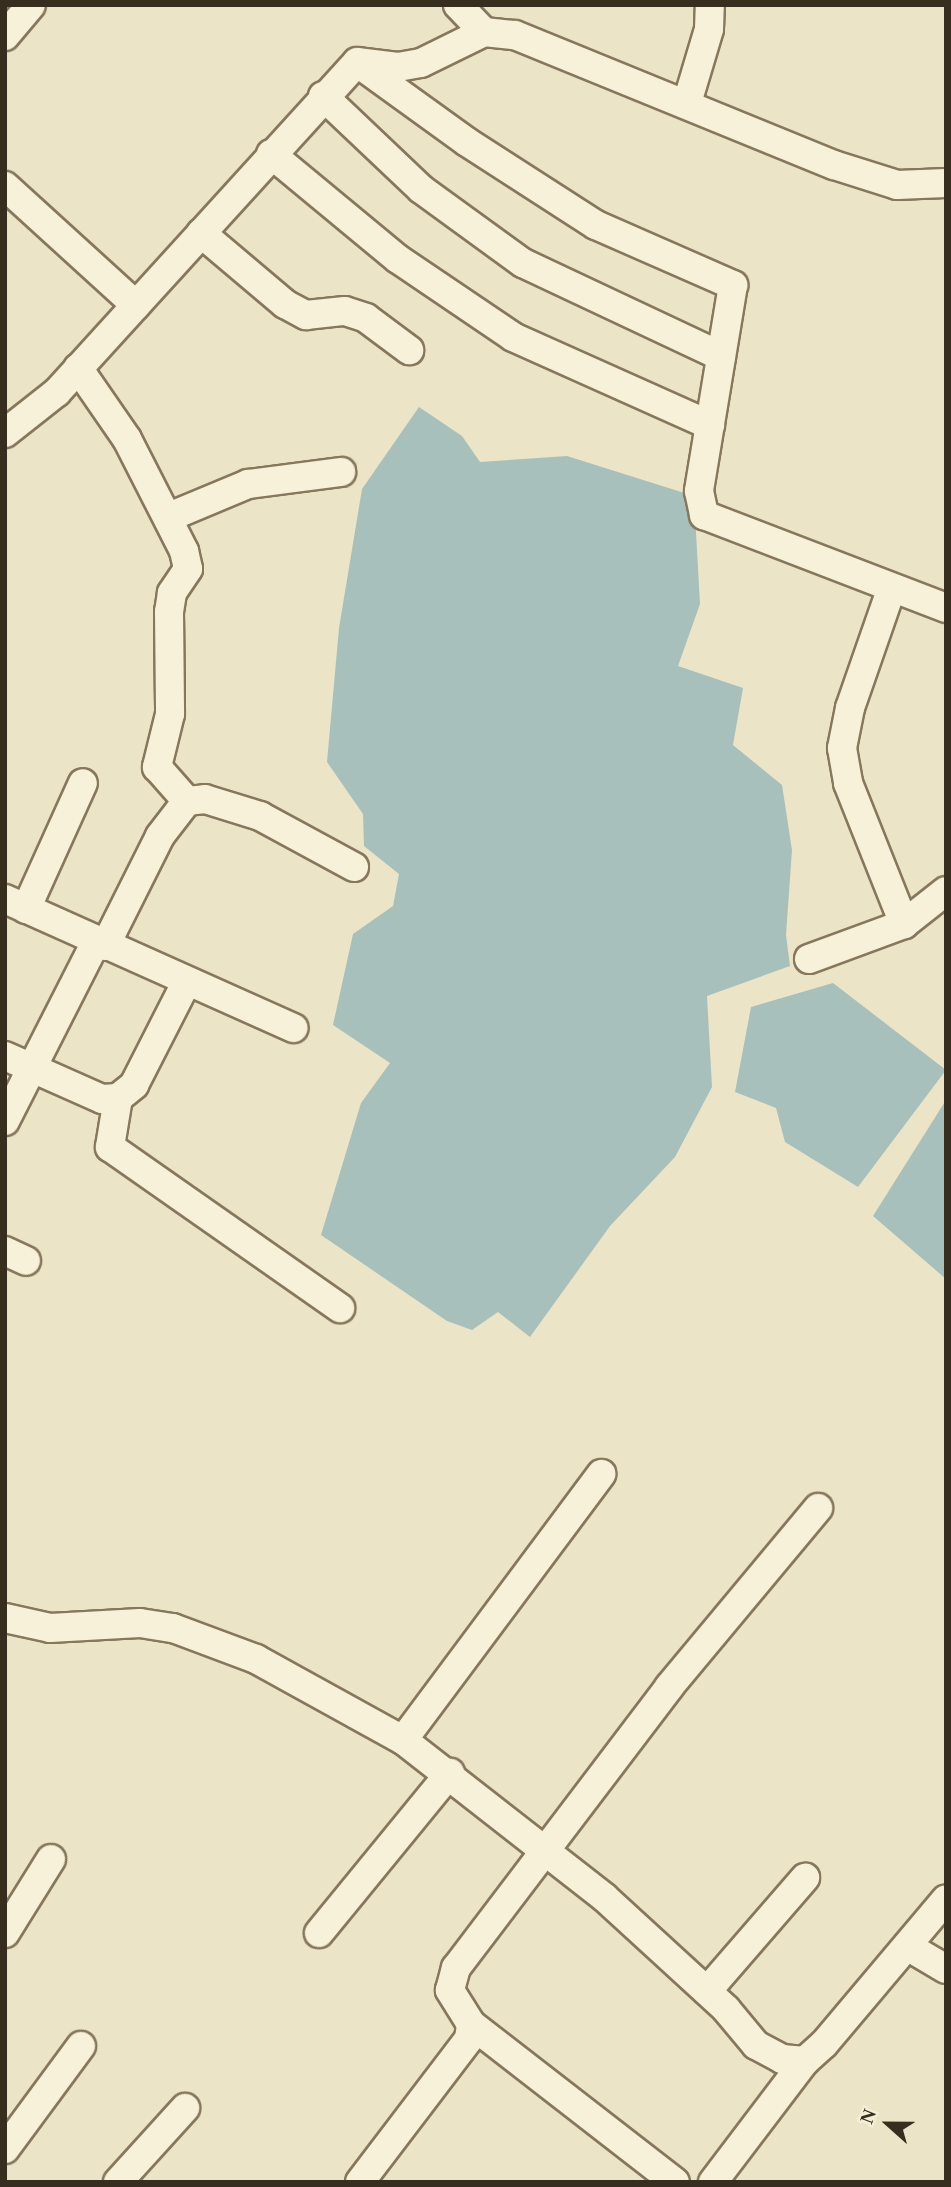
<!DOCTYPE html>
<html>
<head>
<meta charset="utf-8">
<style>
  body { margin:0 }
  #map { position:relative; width:951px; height:2187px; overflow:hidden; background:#ece4c6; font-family:"Times New Roman",serif }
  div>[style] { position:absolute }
  .water>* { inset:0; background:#a7c0bb }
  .roads { filter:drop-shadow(2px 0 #86775d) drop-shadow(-2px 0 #86775d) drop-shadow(0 2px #86775d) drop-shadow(0 -2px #86775d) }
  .minor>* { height:28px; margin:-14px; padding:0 14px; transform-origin:14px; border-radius:14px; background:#f7f1d9 }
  span { translate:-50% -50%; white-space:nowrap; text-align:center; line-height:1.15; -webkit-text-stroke:5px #f4eed5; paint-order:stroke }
  .frame { position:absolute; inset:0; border:7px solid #372e20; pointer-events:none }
  .north { position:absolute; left:853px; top:2089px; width:70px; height:70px; -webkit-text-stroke:5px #f4eed5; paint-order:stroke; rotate:291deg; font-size:19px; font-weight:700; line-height:28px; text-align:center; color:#372e20 }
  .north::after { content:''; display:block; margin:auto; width:24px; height:32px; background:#372e20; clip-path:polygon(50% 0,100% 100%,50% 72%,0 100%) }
</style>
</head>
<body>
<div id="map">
  <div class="water">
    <div style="clip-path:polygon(419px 407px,462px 436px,480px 462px,567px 456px,694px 496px,700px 604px,678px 666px,743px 688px,733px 745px,782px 785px,792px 850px,786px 935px,790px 966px,707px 996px,712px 1087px,675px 1157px,610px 1226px,530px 1337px,498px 1312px,472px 1330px,447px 1321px,321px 1235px,361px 1103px,390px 1063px,333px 1025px,353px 934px,393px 906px,399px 874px,364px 846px,363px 814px,327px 762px,339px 628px,362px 489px)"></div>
    <div style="clip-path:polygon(833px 983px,946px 1070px,858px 1187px,785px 1142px,776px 1108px,735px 1092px,751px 1007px)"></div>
    <div style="clip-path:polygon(946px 1100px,946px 1279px,873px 1216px)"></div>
  </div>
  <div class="roads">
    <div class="minor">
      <div style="left:458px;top:5px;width:37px;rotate:46deg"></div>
      <div style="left:5px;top:36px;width:40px;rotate:-50deg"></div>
      <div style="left:359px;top:64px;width:133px;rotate:35.8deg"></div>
      <div style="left:467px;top:142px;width:153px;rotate:32.8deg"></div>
      <div style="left:596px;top:225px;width:150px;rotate:23.7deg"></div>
      <div style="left:733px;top:285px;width:209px;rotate:99.4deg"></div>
      <div style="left:699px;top:491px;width:25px;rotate:78deg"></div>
      <div style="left:704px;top:515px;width:259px;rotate:21deg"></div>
      <div style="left:323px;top:96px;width:135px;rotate:43.5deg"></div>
      <div style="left:421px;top:189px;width:126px;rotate:36deg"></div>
      <div style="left:523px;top:263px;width:219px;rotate:25.2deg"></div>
      <div style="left:687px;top:103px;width:77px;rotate:-73.4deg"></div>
      <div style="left:709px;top:29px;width:24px;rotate:-88deg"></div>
      <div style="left:271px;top:154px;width:165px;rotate:39.6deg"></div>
      <div style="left:398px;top:259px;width:139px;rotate:34.1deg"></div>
      <div style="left:513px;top:337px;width:216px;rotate:24.1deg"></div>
      <div style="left:5px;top:186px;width:177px;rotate:42.3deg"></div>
      <div style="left:201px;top:233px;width:110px;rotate:40.2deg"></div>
      <div style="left:285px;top:304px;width:24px;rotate:28deg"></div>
      <div style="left:306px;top:315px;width:39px;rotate:-6deg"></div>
      <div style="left:345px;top:311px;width:22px;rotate:18deg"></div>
      <div style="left:366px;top:318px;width:54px;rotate:36.7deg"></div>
      <div style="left:78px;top:368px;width:86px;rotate:55.4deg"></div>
      <div style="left:127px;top:439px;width:126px;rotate:63deg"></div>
      <div style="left:184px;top:551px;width:18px;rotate:77deg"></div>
      <div style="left:188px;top:569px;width:29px;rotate:124deg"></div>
      <div style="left:172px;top:593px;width:19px;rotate:99deg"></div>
      <div style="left:169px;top:612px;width:102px;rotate:89.4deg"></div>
      <div style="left:170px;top:714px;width:55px;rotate:103.8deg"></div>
      <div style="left:157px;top:767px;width:45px;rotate:48.6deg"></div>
      <div style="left:5px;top:433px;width:66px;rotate:-38.3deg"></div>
      <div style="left:57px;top:392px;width:446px;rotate:-47.7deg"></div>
      <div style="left:357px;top:62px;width:41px;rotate:7deg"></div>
      <div style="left:398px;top:67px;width:23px;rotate:-10deg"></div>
      <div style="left:421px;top:63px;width:70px;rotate:-26.2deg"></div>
      <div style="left:484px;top:32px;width:31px;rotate:6deg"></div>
      <div style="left:515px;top:35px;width:344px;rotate:22.2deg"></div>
      <div style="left:834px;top:165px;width:66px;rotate:17.6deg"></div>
      <div style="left:897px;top:185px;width:49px;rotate:-2.3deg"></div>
      <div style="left:169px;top:517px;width:86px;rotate:-22.7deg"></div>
      <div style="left:248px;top:484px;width:94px;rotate:-7.4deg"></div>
      <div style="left:891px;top:590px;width:125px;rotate:109.2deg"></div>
      <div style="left:850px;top:708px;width:41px;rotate:101.3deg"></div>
      <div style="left:842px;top:748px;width:36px;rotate:80deg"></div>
      <div style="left:848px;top:783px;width:152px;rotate:68.3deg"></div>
      <div style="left:5px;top:899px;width:316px;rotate:24.1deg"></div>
      <div style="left:26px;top:909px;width:138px;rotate:-65.7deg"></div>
      <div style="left:105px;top:946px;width:123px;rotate:-63.4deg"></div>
      <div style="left:160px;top:836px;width:44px;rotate:-52.4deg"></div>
      <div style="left:187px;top:801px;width:18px;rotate:-6deg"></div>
      <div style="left:205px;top:799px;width:58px;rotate:17.2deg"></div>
      <div style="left:260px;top:816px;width:107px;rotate:28.5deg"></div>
      <div style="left:809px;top:959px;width:101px;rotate:-20.2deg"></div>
      <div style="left:904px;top:924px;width:53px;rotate:-38.2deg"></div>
      <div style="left:5px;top:1056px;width:106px;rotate:23.9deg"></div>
      <div style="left:102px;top:1099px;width:16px;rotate:-4deg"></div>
      <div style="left:118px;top:1098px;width:21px;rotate:-39deg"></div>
      <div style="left:134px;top:1085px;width:114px;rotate:-63deg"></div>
      <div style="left:118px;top:1098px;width:50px;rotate:99.3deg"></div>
      <div style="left:110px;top:1147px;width:281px;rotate:35deg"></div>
      <div style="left:5px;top:1121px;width:201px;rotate:-63.1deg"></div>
      <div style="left:5px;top:1251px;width:23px;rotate:25deg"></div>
      <div style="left:5px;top:1618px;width:46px;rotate:12.5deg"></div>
      <div style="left:50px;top:1628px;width:90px;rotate:-3.2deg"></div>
      <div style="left:140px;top:1623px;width:33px;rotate:9deg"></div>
      <div style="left:173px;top:1628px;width:89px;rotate:20.5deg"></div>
      <div style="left:256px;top:1659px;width:168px;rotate:28.9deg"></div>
      <div style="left:403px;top:1740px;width:256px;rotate:38deg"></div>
      <div style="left:605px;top:1898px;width:164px;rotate:42.5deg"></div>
      <div style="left:726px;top:2009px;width:47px;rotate:50.2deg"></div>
      <div style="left:756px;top:2045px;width:30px;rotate:28deg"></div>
      <div style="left:782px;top:2059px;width:23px;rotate:5deg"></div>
      <div style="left:805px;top:2061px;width:25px;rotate:-42deg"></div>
      <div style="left:824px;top:2044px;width:189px;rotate:-49.9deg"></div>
      <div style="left:403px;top:1740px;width:332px;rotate:-53.3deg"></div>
      <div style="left:5px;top:1933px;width:87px;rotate:-58.1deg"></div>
      <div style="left:319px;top:1933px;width:207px;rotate:-50.7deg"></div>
      <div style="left:907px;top:1946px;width:45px;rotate:30.5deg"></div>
      <div style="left:707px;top:1991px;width:150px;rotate:-49.1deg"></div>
      <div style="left:471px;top:2024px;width:258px;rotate:37.8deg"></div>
      <div style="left:5px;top:2149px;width:128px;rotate:-53.6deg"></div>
      <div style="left:118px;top:2182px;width:100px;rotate:-47.8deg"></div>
      <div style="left:360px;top:2182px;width:180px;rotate:-52.7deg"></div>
      <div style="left:469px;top:2039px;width:15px;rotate:-82deg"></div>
      <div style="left:471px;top:2024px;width:40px;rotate:-122deg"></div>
      <div style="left:450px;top:1990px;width:23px;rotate:-75deg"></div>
      <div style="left:456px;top:1968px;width:353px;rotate:-52.8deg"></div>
      <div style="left:669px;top:1687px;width:233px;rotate:-50.2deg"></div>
      <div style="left:713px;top:2182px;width:152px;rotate:-52.8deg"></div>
    </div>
  </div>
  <div class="frame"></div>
  <div class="north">N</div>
</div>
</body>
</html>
